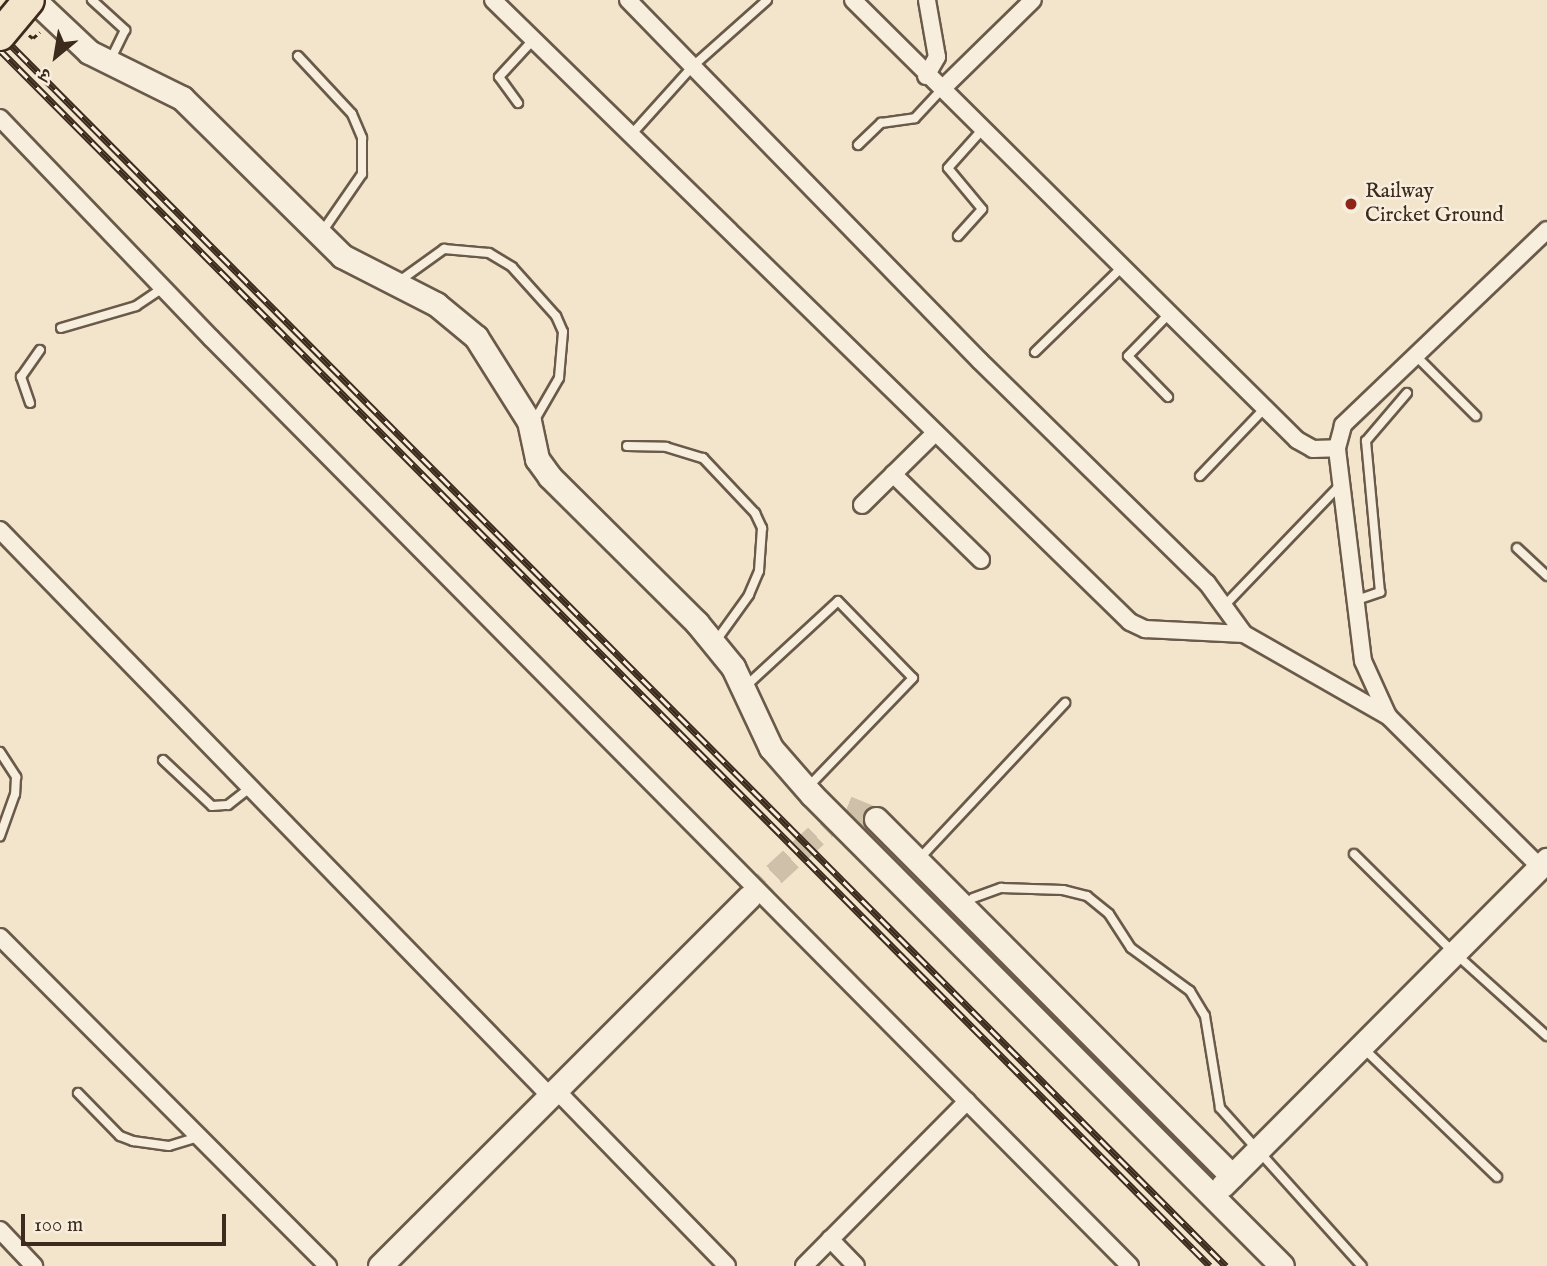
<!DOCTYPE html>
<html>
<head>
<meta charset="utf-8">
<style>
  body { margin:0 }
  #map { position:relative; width:1547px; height:1266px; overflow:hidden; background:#f2e5cc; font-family:"IM FELL English","Noto Serif Devanagari",serif }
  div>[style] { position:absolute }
  .secondary-tunnel>* { height:23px; margin-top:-11.5px; transform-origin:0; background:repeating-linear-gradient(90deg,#cec0a9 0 23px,transparent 0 34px) }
  .path>* { height:2.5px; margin-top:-1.25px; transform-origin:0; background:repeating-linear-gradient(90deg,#3c2b1d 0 5px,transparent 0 8.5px) }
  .roads { filter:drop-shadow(2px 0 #6a5a49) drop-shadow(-2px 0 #6a5a49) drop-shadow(0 2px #6a5a49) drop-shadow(0 -2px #6a5a49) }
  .lane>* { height:8px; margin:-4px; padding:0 4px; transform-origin:4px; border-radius:4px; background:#f7eede }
  .street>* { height:16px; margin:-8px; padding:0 8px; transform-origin:8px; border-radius:8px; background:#f7eede }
  .secondary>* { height:23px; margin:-11.5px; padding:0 11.5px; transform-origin:11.5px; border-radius:11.5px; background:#f7eede }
  .rail>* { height:7px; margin-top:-3.5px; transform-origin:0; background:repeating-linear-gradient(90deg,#f7eede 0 13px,#3c2b1d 0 26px); box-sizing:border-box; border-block:2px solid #3c2b1d }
  .bridges { filter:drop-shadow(2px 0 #3c2b1d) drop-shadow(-2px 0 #3c2b1d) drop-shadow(0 2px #3c2b1d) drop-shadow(0 -2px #3c2b1d) }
  .highway-bridge>* { height:30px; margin:-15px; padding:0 15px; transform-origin:15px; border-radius:15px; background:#f2e5cc }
  .dots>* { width:19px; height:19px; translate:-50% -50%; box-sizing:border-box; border:4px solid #f7eede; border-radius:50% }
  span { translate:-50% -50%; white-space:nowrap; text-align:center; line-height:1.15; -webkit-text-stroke:5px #f7eede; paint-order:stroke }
  .poi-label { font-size:21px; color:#3c2b1d }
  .left { translate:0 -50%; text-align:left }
  .north { position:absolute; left:21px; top:21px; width:70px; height:70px; -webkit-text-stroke:5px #f7eede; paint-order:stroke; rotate:210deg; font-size:19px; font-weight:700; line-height:28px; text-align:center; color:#3c2b1d }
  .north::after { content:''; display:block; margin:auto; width:24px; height:32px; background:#3c2b1d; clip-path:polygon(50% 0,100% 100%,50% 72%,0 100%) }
  .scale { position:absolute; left:21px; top:1214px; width:205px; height:32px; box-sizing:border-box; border:4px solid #3c2b1d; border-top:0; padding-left:9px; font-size:21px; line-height:24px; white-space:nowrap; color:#3c2b1d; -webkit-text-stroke:5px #f7eede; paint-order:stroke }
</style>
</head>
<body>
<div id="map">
  <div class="secondary-tunnel">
    <div style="left:749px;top:897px;width:133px;rotate:-42.6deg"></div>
    <div style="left:847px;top:807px;width:31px;rotate:22deg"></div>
  </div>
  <div class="path">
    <div style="left:29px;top:35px;width:5px;rotate:37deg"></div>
    <div style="left:33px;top:38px;width:9px;rotate:-41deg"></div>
  </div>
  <div class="roads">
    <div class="lane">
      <div style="left:92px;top:0;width:45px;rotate:42.3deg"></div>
      <div style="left:125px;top:30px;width:32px;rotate:116deg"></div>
      <div style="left:298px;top:56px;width:79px;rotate:47deg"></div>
      <div style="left:352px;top:114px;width:26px;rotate:67deg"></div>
      <div style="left:362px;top:138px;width:36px;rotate:90deg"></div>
      <div style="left:362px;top:174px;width:70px;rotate:124.6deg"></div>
      <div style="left:518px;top:103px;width:32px;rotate:-126deg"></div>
      <div style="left:499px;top:77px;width:50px;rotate:-47.4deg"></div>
      <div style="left:630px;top:136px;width:94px;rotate:-48deg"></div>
      <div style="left:693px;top:66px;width:99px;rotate:-41.7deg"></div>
      <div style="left:858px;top:145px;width:32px;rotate:-44deg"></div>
      <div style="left:881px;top:123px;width:34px;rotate:-8deg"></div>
      <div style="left:915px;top:118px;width:40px;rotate:-47deg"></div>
      <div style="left:958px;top:236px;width:36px;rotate:-48deg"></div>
      <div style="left:982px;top:209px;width:53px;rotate:-129.7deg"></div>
      <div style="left:948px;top:168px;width:51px;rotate:-48.2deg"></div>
      <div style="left:398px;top:282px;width:57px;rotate:-35.7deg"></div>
      <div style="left:444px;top:249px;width:45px;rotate:5.1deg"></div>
      <div style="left:489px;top:253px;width:27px;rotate:31deg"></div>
      <div style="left:512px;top:267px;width:66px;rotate:48.1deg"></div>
      <div style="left:556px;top:316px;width:17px;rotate:66deg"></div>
      <div style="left:563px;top:332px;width:46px;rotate:95deg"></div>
      <div style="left:559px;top:378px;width:52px;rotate:120deg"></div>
      <div style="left:61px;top:328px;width:78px;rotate:-16.3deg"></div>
      <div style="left:136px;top:306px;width:32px;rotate:-34deg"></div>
      <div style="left:1035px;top:352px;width:122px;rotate:-44.3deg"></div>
      <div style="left:1418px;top:358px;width:82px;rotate:45deg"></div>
      <div style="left:1168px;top:397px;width:57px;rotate:-134.3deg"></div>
      <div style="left:1128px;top:356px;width:59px;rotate:-45.7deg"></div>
      <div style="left:30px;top:403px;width:28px;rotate:-109deg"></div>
      <div style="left:21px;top:377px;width:33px;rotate:-55deg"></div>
      <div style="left:627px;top:446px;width:39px;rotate:1deg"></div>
      <div style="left:666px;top:447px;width:39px;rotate:17deg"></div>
      <div style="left:703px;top:458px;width:76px;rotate:46.6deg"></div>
      <div style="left:755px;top:513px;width:17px;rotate:65deg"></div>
      <div style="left:762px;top:528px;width:43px;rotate:94deg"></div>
      <div style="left:759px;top:571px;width:26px;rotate:113deg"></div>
      <div style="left:749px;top:595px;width:57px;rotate:125.7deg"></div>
      <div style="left:1200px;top:476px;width:93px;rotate:-46.3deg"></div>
      <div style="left:1517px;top:548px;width:41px;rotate:43deg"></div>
      <div style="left:1354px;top:601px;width:28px;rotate:-19deg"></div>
      <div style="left:1380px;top:592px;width:152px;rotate:-95.3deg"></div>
      <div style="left:1366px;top:441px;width:63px;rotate:-49.5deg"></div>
      <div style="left:1225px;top:605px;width:165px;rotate:-46.2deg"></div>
      <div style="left:746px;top:686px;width:125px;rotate:-42.7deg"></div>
      <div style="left:838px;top:601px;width:107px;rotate:45.8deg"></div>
      <div style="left:913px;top:678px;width:151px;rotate:133.9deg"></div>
      <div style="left:0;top:752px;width:30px;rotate:57deg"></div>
      <div style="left:16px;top:777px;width:17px;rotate:93deg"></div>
      <div style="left:15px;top:794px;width:45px;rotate:109.7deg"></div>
      <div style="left:163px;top:760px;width:67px;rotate:43.2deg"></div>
      <div style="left:212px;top:806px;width:16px;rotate:-4deg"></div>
      <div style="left:228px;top:805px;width:29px;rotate:-38deg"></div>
      <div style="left:1354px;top:854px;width:132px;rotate:44.7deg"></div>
      <div style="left:1448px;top:947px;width:133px;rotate:42deg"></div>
      <div style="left:919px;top:859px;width:214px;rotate:-46.9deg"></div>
      <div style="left:973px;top:898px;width:30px;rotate:-20deg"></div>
      <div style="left:1001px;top:888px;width:62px;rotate:1.8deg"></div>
      <div style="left:1063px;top:890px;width:25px;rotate:14deg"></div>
      <div style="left:1087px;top:896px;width:28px;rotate:39deg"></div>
      <div style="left:1109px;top:914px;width:40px;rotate:57.1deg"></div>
      <div style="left:1131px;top:948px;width:73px;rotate:36.1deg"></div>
      <div style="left:1190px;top:991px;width:29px;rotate:59deg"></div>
      <div style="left:1205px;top:1016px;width:93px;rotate:80.7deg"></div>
      <div style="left:1220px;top:1108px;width:212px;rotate:48.1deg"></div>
      <div style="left:1363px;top:1048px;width:186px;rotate:43.9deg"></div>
      <div style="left:78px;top:1093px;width:60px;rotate:45.7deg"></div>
      <div style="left:120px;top:1136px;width:14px;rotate:21deg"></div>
      <div style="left:133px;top:1141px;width:36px;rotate:8deg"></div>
      <div style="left:169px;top:1146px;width:31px;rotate:-17deg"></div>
    </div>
    <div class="street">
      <div style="left:493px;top:0;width:890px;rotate:44.32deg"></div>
      <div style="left:1130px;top:622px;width:17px;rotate:25deg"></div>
      <div style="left:1145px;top:629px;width:99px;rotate:2.9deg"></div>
      <div style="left:628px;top:0;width:504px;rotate:45.72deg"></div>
      <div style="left:980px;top:361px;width:318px;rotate:44.4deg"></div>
      <div style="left:1207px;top:583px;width:63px;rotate:54deg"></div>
      <div style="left:1244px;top:634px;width:166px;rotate:29.7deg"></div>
      <div style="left:853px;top:0;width:625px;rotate:44.74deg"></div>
      <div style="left:1297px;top:440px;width:18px;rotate:29deg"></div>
      <div style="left:1313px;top:449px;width:24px;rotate:-2deg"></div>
      <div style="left:926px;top:76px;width:22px;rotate:-60deg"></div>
      <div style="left:937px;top:57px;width:58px;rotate:-100deg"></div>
      <div style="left:942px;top:89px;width:127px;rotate:-44.4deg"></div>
      <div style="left:0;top:118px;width:305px;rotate:46.2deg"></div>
      <div style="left:211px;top:338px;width:1306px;rotate:45.28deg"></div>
      <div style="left:893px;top:474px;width:123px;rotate:44.3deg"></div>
      <div style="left:862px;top:505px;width:103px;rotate:-44.6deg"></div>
      <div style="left:0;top:530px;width:789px;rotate:45.82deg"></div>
      <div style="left:1540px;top:867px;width:214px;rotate:-135.2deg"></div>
      <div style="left:1388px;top:716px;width:60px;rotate:-114.4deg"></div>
      <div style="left:1363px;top:661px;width:215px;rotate:-97deg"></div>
      <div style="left:1337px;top:448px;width:24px;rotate:-75deg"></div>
      <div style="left:1343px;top:425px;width:282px;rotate:-43.7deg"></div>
      <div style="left:0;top:937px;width:465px;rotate:45.1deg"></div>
      <div style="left:556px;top:1090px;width:245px;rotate:45.8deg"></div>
      <div style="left:0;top:1230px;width:50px;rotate:46.6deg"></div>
      <div style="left:830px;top:1239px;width:37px;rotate:46deg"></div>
      <div style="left:804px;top:1266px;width:232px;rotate:-45.3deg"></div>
    </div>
    <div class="secondary">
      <div style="left:34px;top:0;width:76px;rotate:43.4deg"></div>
      <div style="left:89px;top:52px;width:104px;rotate:26.3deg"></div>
      <div style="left:182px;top:98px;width:225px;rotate:44.6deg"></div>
      <div style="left:342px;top:256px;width:106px;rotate:27.1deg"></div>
      <div style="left:436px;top:304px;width:52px;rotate:39.5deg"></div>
      <div style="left:476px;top:337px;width:99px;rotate:57.8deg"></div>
      <div style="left:529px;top:421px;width:39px;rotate:78deg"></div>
      <div style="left:537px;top:459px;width:22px;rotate:54deg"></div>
      <div style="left:550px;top:477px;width:207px;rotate:44.8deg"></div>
      <div style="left:697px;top:623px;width:57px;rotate:50.7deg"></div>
      <div style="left:733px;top:667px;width:89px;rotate:64.9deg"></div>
      <div style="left:771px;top:748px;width:62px;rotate:48.9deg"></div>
      <div style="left:812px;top:795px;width:665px;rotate:45.06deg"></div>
      <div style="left:876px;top:819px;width:504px;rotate:45.08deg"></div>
      <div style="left:1223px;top:1185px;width:459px;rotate:-45.1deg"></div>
      <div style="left:380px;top:1266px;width:522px;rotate:-45deg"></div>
    </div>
  </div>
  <div class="rail">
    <div style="left:0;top:34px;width:1738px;rotate:45.14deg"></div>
    <div style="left:0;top:50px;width:1715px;rotate:45.14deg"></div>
  </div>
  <div class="bridges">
    <div class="highway-bridge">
      <div style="left:0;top:35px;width:45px;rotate:-50.4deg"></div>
    </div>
  </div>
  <div class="dots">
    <div style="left:1351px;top:204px;background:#8f2418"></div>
  </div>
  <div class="poi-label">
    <span class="left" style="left:1365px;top:204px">Railway<br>Circket Ground</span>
  </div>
  <div class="north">उ</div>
  <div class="scale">100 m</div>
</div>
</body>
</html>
